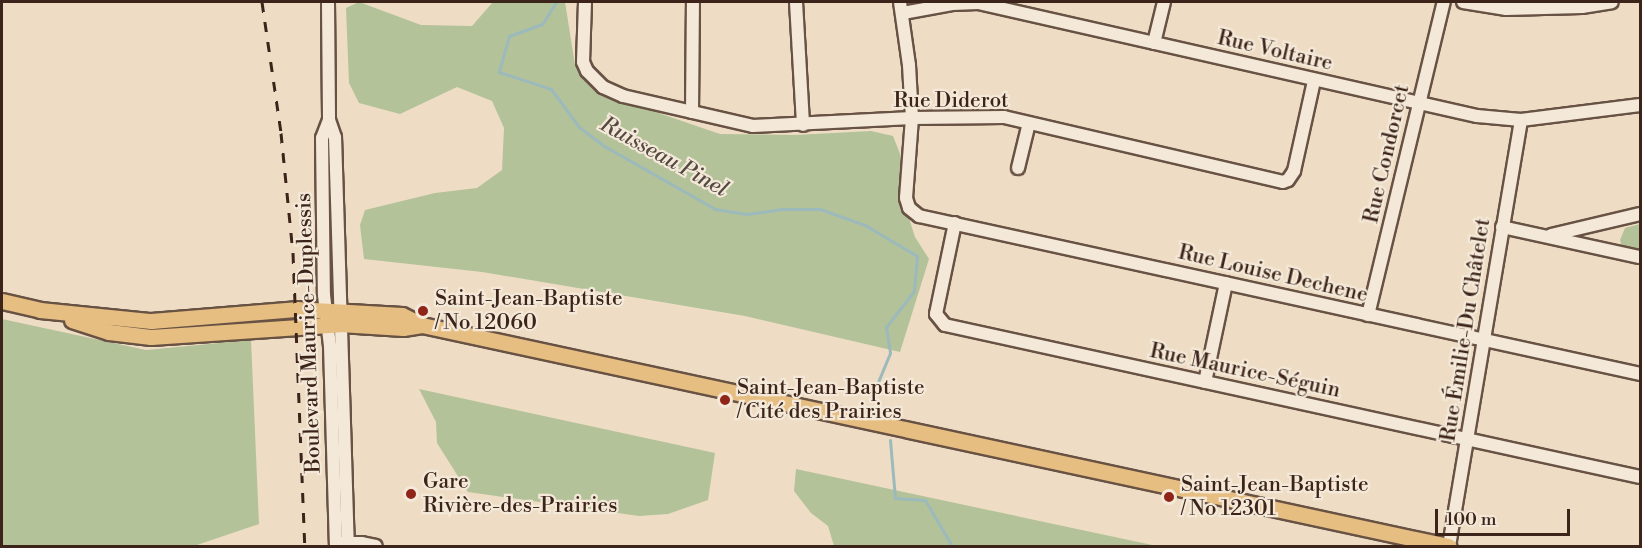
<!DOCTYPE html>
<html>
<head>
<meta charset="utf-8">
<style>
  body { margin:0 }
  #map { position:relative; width:1642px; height:548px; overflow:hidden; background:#eeddc4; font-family:"Libre Bodoni",serif }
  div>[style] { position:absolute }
  .green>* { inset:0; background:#b3c299 }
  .stream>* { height:3px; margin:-1.5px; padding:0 1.5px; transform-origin:1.5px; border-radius:1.5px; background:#9cbabc }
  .roads { filter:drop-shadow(2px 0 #685244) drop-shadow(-2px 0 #685244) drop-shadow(0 2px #685244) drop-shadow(0 -2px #685244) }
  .minor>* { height:12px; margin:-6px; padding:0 6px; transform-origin:6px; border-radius:6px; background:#f4e9d9 }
  .major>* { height:15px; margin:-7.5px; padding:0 7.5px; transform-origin:7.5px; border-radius:7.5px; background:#e7be82 }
  .rail>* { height:3px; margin-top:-1.5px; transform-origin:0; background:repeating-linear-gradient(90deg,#3c241a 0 10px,transparent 0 20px) }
  .dots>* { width:16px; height:16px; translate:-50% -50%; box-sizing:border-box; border:3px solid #f4e9d9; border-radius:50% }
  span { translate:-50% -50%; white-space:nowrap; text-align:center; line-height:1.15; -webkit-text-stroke:4.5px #f4e9d9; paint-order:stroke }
  .street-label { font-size:21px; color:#3c241a }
  .poi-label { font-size:21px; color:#3c241a }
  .left { translate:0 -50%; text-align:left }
  .water-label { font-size:22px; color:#544a42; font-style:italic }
  .frame { position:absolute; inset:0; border:3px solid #3c241a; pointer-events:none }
  .scale { position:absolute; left:1435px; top:509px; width:135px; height:27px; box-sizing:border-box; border:3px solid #3c241a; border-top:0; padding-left:8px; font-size:18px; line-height:21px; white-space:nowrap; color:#3c241a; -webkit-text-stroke:4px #f4e9d9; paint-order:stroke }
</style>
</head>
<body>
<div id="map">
  <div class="green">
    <div style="clip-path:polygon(359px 2px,421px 25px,472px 26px,493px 2px,565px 2px,575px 65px,597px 92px,720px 134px,795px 135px,871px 131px,893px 136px,902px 159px,905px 206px,915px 237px,929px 259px,900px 352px,745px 316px,482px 272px,364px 259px,360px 225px,365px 210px,435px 193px,477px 188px,502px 170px,504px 128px,492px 101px,457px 87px,400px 114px,359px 103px,349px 83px,346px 8px)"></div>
    <div style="clip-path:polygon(1640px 224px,1640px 251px,1622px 247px,1620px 240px,1625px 228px)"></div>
    <div style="clip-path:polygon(2px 319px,146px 350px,251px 340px,259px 524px,194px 546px,2px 546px)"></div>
    <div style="clip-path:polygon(419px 389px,715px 453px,708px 500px,668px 514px,639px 516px,468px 492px,437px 443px,436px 422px)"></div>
    <div style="clip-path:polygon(796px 469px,1157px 546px,834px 546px,828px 526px,811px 513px,794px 491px)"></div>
  </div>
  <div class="stream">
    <div style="left:556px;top:2px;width:26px;rotate:122deg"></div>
    <div style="left:542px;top:24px;width:35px;rotate:160deg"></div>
    <div style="left:509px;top:36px;width:37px;rotate:106deg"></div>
    <div style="left:499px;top:72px;width:55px;rotate:18.1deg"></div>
    <div style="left:551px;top:89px;width:47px;rotate:53.6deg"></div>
    <div style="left:579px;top:127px;width:34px;rotate:37deg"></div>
    <div style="left:606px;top:147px;width:125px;rotate:29.6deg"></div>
    <div style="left:715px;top:209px;width:32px;rotate:9deg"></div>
    <div style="left:747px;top:214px;width:37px;rotate:-8deg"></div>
    <div style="left:784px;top:209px;width:36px"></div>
    <div style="left:820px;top:209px;width:48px;rotate:19.6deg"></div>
    <div style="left:865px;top:225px;width:61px;rotate:30.8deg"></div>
    <div style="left:917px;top:256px;width:35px;rotate:95deg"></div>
    <div style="left:914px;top:291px;width:46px;rotate:127.9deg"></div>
    <div style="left:886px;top:327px;width:26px;rotate:81deg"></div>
    <div style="left:890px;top:353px;width:44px;rotate:112.5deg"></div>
    <div style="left:890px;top:440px;width:58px;rotate:85.1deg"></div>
    <div style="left:895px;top:498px;width:30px;rotate:4deg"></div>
    <div style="left:925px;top:500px;width:53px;rotate:59.6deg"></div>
  </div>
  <div class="roads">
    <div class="minor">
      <div style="left:328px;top:2px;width:118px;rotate:89.5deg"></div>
      <div style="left:329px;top:120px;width:19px;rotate:111deg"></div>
      <div style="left:322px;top:138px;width:157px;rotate:89.3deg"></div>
      <div style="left:324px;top:295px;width:51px;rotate:83.3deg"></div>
      <div style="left:330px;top:346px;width:200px;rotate:88.3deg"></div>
      <div style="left:585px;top:2px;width:60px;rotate:91.9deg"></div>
      <div style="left:583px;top:62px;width:10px;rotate:66deg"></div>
      <div style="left:587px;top:71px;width:23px;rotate:45deg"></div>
      <div style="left:603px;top:87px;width:22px;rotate:24deg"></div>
      <div style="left:623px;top:96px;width:133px;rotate:13deg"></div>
      <div style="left:753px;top:126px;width:159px;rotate:-2.9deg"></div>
      <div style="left:912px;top:118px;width:92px;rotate:-0.6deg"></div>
      <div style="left:1004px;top:117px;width:286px;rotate:13.1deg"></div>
      <div style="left:1283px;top:182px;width:5px;rotate:-22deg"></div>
      <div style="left:1288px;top:180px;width:11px;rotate:-56deg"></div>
      <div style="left:1294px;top:171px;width:92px;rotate:-77.5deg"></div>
      <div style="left:796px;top:2px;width:123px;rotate:86.7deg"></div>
      <div style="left:900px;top:2px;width:64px;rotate:81.9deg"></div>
      <div style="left:909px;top:65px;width:53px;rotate:86.8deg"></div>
      <div style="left:912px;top:118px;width:80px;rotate:94.3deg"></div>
      <div style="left:906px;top:198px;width:10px;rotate:73deg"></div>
      <div style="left:909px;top:208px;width:13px;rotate:39deg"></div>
      <div style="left:919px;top:216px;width:738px;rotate:12.36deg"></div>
      <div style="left:1463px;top:2px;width:44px;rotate:9.2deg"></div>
      <div style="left:1506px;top:9px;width:76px;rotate:-1.5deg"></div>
      <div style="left:1582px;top:7px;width:30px;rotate:-9deg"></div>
      <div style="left:903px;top:13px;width:50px;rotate:-10.4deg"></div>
      <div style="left:952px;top:4px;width:26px;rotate:-2deg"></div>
      <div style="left:978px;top:3px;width:512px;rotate:12.76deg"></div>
      <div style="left:1477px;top:116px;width:44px;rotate:5.2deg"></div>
      <div style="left:1521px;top:120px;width:120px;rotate:-7.2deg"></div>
      <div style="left:1154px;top:43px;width:42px;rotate:-76.3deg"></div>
      <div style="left:692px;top:112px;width:110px;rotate:-89.5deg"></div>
      <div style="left:329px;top:120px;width:18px;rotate:71deg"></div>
      <div style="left:335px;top:137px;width:409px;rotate:88.2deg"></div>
      <div style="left:1018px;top:168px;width:46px;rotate:-76.3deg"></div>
      <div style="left:955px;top:223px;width:93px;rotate:101.8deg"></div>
      <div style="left:936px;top:314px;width:14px;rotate:51deg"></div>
      <div style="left:945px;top:325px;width:711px;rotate:12.34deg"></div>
      <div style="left:1502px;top:227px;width:141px;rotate:12.3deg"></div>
      <div style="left:1551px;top:235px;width:91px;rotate:-13.3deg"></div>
      <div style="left:1368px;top:315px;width:322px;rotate:-76.4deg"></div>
      <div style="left:1205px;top:382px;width:101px;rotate:-78deg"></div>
      <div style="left:340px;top:543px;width:22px"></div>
      <div style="left:362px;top:543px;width:14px;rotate:12deg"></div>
      <div style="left:1449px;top:546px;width:432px;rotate:-80.4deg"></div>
    </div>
    <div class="major">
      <div style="left:2px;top:301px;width:39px;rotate:13deg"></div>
      <div style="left:40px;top:310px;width:112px;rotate:5.7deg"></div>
      <div style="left:151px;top:321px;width:145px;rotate:-4.7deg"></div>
      <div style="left:296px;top:309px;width:106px;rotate:3.2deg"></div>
      <div style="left:402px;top:315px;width:22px;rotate:27deg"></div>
      <div style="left:422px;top:325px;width:1050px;rotate:12.16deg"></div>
      <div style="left:72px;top:320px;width:39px;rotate:18deg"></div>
      <div style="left:109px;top:332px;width:42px;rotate:6.8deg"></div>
      <div style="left:151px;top:337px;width:189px;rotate:-3.9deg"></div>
      <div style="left:340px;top:324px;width:63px;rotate:3.6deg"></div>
      <div style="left:403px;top:328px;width:19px;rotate:-9deg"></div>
    </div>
  </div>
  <div class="rail">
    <div style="left:262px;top:2px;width:132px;rotate:81.7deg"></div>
    <div style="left:281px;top:133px;width:121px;rotate:84.3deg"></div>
    <div style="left:293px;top:253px;width:293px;rotate:87.7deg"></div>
  </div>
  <div class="dots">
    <div style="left:423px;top:311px;background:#8f2418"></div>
    <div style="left:725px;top:400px;background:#8f2418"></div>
    <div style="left:411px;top:494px;background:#8f2418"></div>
    <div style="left:1169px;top:497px;background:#8f2418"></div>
  </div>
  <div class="street-label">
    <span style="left:1275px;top:51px;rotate:13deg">Rue Voltaire</span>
    <span style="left:951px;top:101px">Rue Diderot</span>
    <span style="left:1387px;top:154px;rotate:-77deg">Rue Condorcet</span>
    <span style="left:1273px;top:274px;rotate:13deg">Rue Louise Dechene</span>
    <span style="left:1466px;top:330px;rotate:-81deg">Rue Émilie-Du Châtelet</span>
    <span style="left:309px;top:333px;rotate:-92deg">Boulevard Maurice-Duplessis</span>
    <span style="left:1245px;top:371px;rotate:12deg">Rue Maurice-Séguin</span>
  </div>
  <div class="poi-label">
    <span class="left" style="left:435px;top:311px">Saint-Jean-Baptiste<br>/ No 12060</span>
    <span class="left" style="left:737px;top:400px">Saint-Jean-Baptiste<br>/ Cité des Prairies</span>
    <span class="left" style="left:423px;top:494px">Gare<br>Rivière-des-Prairies</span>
    <span class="left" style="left:1181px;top:497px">Saint-Jean-Baptiste<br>/ No 12301</span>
  </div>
  <div class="water-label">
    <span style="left:664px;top:157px;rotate:29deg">Ruisseau Pinel</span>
  </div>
  <div class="frame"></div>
  <div class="scale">100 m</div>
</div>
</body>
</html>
